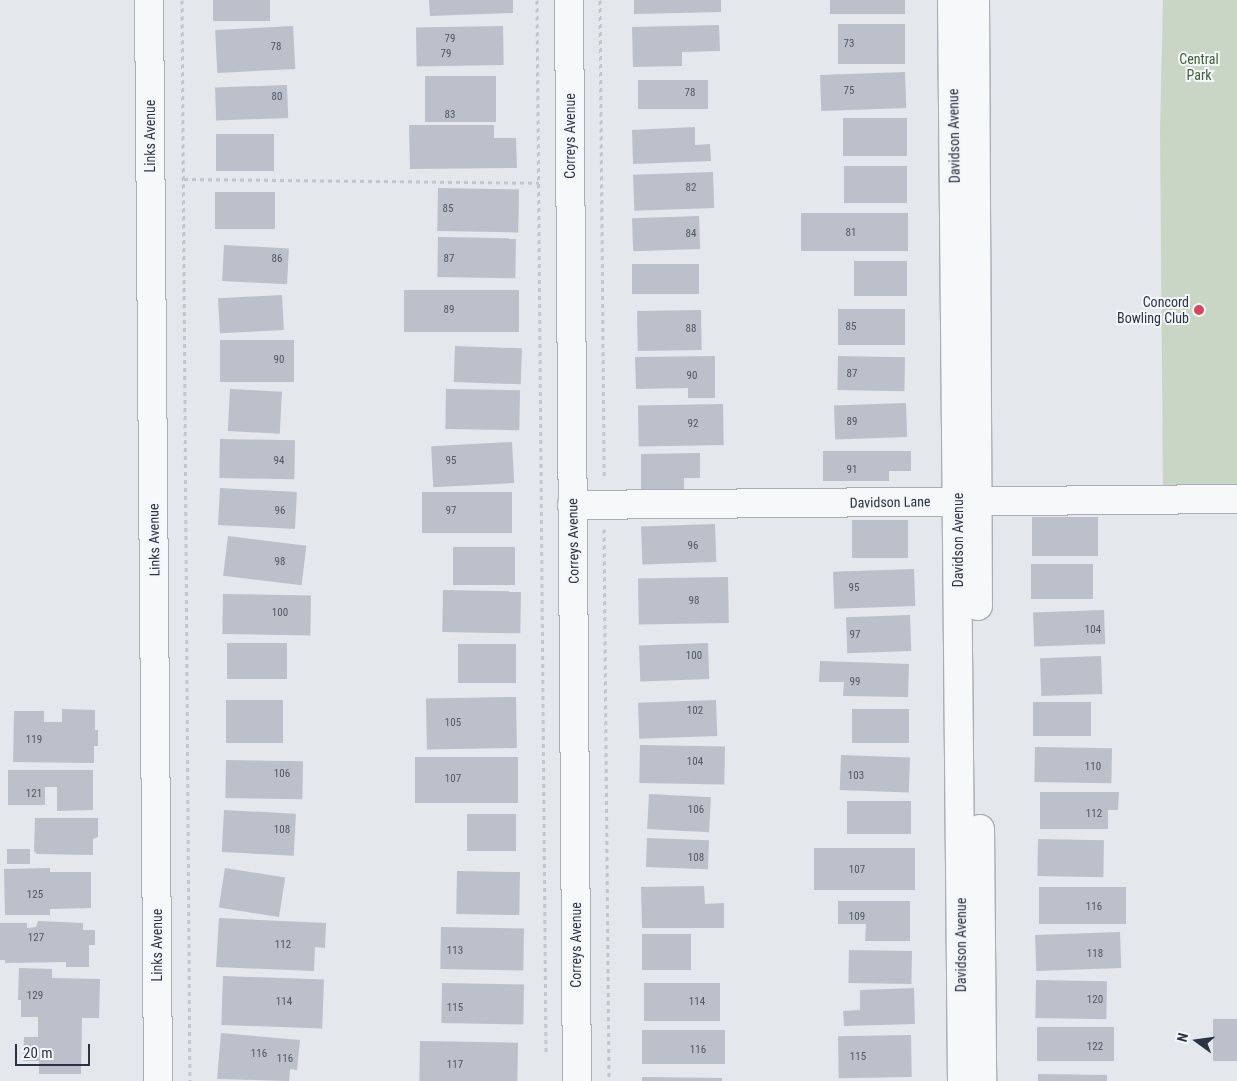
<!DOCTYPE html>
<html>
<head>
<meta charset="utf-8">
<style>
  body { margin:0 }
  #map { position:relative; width:1237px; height:1081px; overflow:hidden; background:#e4e7ec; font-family:"Roboto Condensed",sans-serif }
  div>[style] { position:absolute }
  .green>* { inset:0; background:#c9d6c5 }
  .building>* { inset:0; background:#bbc0ca; transform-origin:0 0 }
  .path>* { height:3px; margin-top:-1.5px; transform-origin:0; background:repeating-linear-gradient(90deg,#c2c5cb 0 4px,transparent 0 8px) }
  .roads { filter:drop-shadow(1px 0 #a9aeb7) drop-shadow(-1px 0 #a9aeb7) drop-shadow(0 1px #a9aeb7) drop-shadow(0 -1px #a9aeb7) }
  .minor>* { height:28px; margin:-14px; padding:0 14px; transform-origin:14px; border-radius:14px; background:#f7f8fa }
  .dots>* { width:14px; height:14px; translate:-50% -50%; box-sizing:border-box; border:2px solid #f4f6f9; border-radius:50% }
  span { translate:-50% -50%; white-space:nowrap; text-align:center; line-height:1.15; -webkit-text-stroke:4px #f4f6f9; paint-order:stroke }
  .number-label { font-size:11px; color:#4f5766 }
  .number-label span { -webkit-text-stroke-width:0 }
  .park-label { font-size:14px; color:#3f6138 }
  .street-label { font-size:14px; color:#2b3445 }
  .poi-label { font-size:14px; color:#2b3445 }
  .right { translate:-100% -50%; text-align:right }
  .north { position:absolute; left:1172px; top:1016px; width:50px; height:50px; -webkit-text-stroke:4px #f4f6f9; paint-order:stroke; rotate:284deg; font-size:14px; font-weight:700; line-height:20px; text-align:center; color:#2b3445 }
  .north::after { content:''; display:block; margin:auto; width:18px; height:22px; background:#2b3445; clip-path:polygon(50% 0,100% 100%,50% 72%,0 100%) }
  .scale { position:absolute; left:15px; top:1044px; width:75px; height:22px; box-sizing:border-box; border:2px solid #2b3445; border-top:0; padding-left:6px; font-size:15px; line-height:18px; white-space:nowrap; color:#2b3445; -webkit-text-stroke:4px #f4f6f9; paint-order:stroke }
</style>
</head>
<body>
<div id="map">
  <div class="green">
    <div style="clip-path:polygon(1163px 0,1237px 0,1237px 487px,1163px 490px,1160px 133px)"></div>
  </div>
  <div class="building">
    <div style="left:213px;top:0;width:57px;height:21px"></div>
    <div style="clip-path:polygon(429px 0,513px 0,513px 13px,430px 16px)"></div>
    <div style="clip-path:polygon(634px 0,721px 0,721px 12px,634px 14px)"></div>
    <div style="left:830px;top:0;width:75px;height:14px"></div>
    <div style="left:905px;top:24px;width:40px;height:67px;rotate:90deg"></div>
    <div style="clip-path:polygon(719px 25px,720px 51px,682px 52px,682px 66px,633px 67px,632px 27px)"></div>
    <div style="left:293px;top:26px;width:43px;height:78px;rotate:87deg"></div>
    <div style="left:503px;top:26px;width:39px;height:87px;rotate:89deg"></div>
    <div style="left:905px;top:72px;width:36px;height:85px;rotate:88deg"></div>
    <div style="left:496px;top:76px;width:46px;height:71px;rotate:90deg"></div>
    <div style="left:708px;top:80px;width:29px;height:70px;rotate:90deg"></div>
    <div style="left:287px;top:85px;width:33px;height:72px;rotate:88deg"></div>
    <div style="left:907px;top:118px;width:38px;height:64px;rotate:90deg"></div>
    <div style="clip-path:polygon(409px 125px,494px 125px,494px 138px,516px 138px,517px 168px,410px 169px)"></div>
    <div style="clip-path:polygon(695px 127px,695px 145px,710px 144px,711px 161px,633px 164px,632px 130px)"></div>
    <div style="left:274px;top:134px;width:37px;height:58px;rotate:90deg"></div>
    <div style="left:907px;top:166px;width:37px;height:63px;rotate:90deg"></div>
    <div style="left:713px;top:172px;width:36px;height:80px;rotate:88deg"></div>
    <div style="left:438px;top:188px;width:81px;height:43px;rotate:1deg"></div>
    <div style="left:275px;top:192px;width:37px;height:60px;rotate:90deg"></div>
    <div style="left:801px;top:213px;width:107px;height:38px"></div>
    <div style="left:699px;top:216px;width:33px;height:67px;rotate:88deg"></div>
    <div style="left:438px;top:237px;width:78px;height:40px;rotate:1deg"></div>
    <div style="left:224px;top:245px;width:65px;height:36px;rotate:3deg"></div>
    <div style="left:854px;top:261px;width:53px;height:35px"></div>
    <div style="left:632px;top:264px;width:67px;height:30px"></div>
    <div style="left:404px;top:290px;width:115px;height:42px"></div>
    <div style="left:282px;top:295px;width:35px;height:64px;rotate:87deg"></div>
    <div style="left:905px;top:309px;width:36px;height:67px;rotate:90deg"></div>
    <div style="left:701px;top:310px;width:40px;height:64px;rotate:89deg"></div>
    <div style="left:220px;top:340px;width:74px;height:42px"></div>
    <div style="left:455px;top:346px;width:67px;height:36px;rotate:2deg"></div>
    <div style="clip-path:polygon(715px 356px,715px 398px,688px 398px,688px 388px,636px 389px,635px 357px)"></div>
    <div style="left:838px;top:356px;width:67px;height:34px;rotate:1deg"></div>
    <div style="left:230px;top:389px;width:52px;height:42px;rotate:3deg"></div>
    <div style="left:446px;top:389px;width:74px;height:40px;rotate:1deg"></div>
    <div style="left:906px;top:403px;width:34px;height:72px;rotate:88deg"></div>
    <div style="left:723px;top:404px;width:41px;height:85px;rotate:89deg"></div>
    <div style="left:220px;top:439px;width:75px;height:39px;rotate:1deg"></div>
    <div style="left:512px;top:442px;width:41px;height:81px;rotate:87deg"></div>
    <div style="clip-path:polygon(823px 451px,911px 451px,911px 471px,889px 471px,889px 481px,823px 481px)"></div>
    <div style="clip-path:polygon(700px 453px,700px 478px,684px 478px,684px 491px,641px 491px,641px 454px)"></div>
    <div style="left:220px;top:488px;width:77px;height:37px;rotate:3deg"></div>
    <div style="left:512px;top:492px;width:41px;height:90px;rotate:90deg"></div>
    <div style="left:1098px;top:517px;width:39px;height:66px;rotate:90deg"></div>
    <div style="left:908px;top:520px;width:38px;height:56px;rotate:90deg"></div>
    <div style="left:715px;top:524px;width:38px;height:74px;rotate:88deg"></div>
    <div style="left:228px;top:536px;width:79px;height:40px;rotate:7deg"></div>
    <div style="left:453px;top:547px;width:62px;height:38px"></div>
    <div style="left:1093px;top:564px;width:35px;height:62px;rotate:90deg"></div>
    <div style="left:914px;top:569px;width:37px;height:81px;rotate:88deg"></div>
    <div style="left:728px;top:577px;width:46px;height:90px;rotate:89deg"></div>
    <div style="left:443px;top:590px;width:78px;height:42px;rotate:1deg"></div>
    <div style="left:223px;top:594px;width:88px;height:40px;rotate:1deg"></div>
    <div style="left:1104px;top:610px;width:34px;height:71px;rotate:88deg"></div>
    <div style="left:910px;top:615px;width:36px;height:64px;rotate:88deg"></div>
    <div style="left:227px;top:643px;width:60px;height:36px"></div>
    <div style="left:708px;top:643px;width:36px;height:69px;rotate:88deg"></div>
    <div style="left:458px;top:644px;width:58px;height:39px"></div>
    <div style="left:1101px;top:656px;width:38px;height:61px;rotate:88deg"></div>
    <div style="clip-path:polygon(820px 661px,909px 664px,908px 697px,843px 696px,844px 682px,819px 682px)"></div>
    <div style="left:516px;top:697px;width:51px;height:90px;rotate:89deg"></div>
    <div style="left:226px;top:700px;width:57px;height:43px"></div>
    <div style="left:716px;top:700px;width:36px;height:78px;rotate:88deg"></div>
    <div style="left:1033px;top:702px;width:58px;height:34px"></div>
    <div style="clip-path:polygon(62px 709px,95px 710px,95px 730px,98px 730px,98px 746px,94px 746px,94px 763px,13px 762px,14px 711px,44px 711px,44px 722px,62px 722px)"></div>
    <div style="left:852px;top:709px;width:57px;height:34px"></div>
    <div style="left:640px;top:745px;width:85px;height:38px;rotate:1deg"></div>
    <div style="left:1035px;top:747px;width:77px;height:35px;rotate:1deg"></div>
    <div style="left:841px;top:755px;width:69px;height:35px;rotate:2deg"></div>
    <div style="left:415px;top:757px;width:103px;height:46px"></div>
    <div style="left:226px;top:760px;width:77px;height:38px;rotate:1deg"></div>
    <div style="clip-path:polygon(8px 770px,93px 770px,93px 810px,57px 811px,57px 787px,45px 787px,45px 805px,8px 805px)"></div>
    <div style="clip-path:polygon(1040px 792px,1119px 792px,1118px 810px,1108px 810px,1108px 829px,1040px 829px)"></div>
    <div style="left:649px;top:794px;width:62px;height:35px;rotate:3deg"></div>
    <div style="left:911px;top:801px;width:33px;height:64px;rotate:90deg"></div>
    <div style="left:224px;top:810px;width:72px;height:42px;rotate:3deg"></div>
    <div style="left:467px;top:814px;width:49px;height:37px"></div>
    <div style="clip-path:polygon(35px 818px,98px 818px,98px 837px,93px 839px,93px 855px,37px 854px,34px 851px)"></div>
    <div style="left:647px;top:838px;width:62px;height:29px;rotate:2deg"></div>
    <div style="left:1038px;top:839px;width:66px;height:37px;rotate:1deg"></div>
    <div style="left:915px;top:848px;width:42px;height:101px;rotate:90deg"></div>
    <div style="left:7px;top:849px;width:23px;height:15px"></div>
    <div style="clip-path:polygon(50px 868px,50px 872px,91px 872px,91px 908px,50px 909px,50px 915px,5px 915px,4px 869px)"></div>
    <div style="left:225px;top:868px;width:61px;height:40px;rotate:9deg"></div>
    <div style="left:457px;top:871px;width:63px;height:43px;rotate:1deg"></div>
    <div style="clip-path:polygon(704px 886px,705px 904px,724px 903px,724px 928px,642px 928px,641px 887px)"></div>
    <div style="left:1039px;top:887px;width:87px;height:37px"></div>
    <div style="clip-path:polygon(838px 901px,910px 901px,910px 941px,865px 941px,866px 924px,838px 924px)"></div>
    <div style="clip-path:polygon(219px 918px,326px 923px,325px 948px,315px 947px,314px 971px,216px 967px)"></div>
    <div style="clip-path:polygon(38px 921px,83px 923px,83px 930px,95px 930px,95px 945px,89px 945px,89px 967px,66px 967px,66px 962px,5px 963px,5px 960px,0 960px,0 923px,27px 923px,27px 928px,36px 927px)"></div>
    <div style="left:441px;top:927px;width:83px;height:42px;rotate:1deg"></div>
    <div style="left:1120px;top:932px;width:36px;height:85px;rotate:88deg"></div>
    <div style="left:642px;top:934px;width:49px;height:36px"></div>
    <div style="left:849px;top:950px;width:63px;height:33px;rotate:1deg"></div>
    <div style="clip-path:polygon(19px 968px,52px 969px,52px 978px,100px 979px,99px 1018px,82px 1018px,81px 1074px,39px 1074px,39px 1061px,23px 1061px,24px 1037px,38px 1037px,38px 1017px,21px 1017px,21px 1000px,18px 1000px)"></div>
    <div style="left:223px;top:976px;width:101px;height:49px;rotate:2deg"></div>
    <div style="left:1036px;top:980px;width:71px;height:38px;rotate:1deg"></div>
    <div style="left:442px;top:983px;width:82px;height:40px;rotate:1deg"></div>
    <div style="left:644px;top:983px;width:76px;height:38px"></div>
    <div style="clip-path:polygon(914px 988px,915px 1024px,844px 1026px,843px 1011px,860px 1010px,860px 990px)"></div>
    <div style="left:1213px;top:1019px;width:24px;height:42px"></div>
    <div style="left:1114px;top:1027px;width:34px;height:77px;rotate:90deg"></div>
    <div style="left:642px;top:1030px;width:83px;height:34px"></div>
    <div style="clip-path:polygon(221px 1033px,300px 1040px,297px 1070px,290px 1069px,289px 1081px,217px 1079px)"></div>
    <div style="left:911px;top:1035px;width:42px;height:73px;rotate:89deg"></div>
    <div style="left:420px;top:1041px;width:98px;height:40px;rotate:1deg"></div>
    <div style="clip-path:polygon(1038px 1074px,1107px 1075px,1107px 1081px,1038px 1081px)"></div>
    <div style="clip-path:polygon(642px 1077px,722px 1078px,722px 1081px,642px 1081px)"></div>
  </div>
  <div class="path">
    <div style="left:182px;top:0;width:1081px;rotate:89.58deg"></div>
    <div style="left:537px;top:0;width:1053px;rotate:89.51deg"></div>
    <div style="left:600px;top:0;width:478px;rotate:89.5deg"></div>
    <div style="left:184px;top:179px;width:355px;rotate:0.6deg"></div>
    <div style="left:604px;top:529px;width:552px;rotate:89.48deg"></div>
  </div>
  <div class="roads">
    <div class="minor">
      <div style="left:149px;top:0;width:1081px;rotate:89.52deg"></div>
      <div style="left:569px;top:0;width:1081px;rotate:89.58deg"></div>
      <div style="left:952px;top:0;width:1081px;rotate:89.47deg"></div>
      <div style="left:975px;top:0;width:606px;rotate:89.72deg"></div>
      <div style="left:572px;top:505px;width:665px;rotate:-0.52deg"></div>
      <div style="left:980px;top:829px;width:252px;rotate:89.5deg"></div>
    </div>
  </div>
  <div class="dots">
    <div style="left:1199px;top:310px;background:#d1495b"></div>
  </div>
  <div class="number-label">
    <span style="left:450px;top:39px">79</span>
    <span style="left:849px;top:44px">73</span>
    <span style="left:276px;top:47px">78</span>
    <span style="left:446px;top:54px">79</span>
    <span style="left:849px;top:91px">75</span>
    <span style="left:690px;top:93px">78</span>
    <span style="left:277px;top:97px">80</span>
    <span style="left:450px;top:115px">83</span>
    <span style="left:691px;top:188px">82</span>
    <span style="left:448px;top:209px">85</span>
    <span style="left:851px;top:233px">81</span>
    <span style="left:691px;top:234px">84</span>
    <span style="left:277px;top:259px">86</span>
    <span style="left:449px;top:259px">87</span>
    <span style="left:449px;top:310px">89</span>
    <span style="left:851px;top:327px">85</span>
    <span style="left:691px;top:329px">88</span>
    <span style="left:279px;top:360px">90</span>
    <span style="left:852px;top:374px">87</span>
    <span style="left:692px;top:376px">90</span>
    <span style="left:852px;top:422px">89</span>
    <span style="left:693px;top:424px">92</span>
    <span style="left:279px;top:461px">94</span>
    <span style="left:451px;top:461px">95</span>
    <span style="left:852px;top:470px">91</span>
    <span style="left:280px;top:511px">96</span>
    <span style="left:451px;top:511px">97</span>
    <span style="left:693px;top:546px">96</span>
    <span style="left:280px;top:562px">98</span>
    <span style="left:854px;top:588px">95</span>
    <span style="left:694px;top:601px">98</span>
    <span style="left:280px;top:613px">100</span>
    <span style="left:1093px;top:630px">104</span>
    <span style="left:855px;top:635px">97</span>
    <span style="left:694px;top:656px">100</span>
    <span style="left:855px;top:682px">99</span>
    <span style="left:695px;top:711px">102</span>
    <span style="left:453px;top:723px">105</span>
    <span style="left:34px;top:740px">119</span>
    <span style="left:695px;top:762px">104</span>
    <span style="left:1093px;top:767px">110</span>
    <span style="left:282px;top:774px">106</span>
    <span style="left:856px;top:776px">103</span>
    <span style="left:453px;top:779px">107</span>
    <span style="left:34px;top:794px">121</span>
    <span style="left:696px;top:810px">106</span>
    <span style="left:1094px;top:814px">112</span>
    <span style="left:282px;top:830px">108</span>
    <span style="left:696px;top:858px">108</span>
    <span style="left:857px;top:870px">107</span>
    <span style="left:35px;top:895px">125</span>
    <span style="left:1094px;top:907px">116</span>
    <span style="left:857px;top:917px">109</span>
    <span style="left:36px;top:938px">127</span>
    <span style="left:283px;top:945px">112</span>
    <span style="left:455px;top:951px">113</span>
    <span style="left:1095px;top:954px">118</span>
    <span style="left:35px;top:996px">129</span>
    <span style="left:1095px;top:1000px">120</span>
    <span style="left:284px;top:1002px">114</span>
    <span style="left:697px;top:1002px">114</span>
    <span style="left:455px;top:1008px">115</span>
    <span style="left:1095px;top:1047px">122</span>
    <span style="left:698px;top:1050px">116</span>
    <span style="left:259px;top:1054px">116</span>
    <span style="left:858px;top:1057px">115</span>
    <span style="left:285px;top:1059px">116</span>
    <span style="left:455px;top:1065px">117</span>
  </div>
  <div class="park-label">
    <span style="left:1199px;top:67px">Central<br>Park</span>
  </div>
  <div class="street-label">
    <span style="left:150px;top:136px;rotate:-90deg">Links Avenue</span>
    <span style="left:570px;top:136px;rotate:-90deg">Correys Avenue</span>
    <span style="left:954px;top:136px;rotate:-91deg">Davidson Avenue</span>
    <span style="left:890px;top:502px;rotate:-1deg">Davidson Lane</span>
    <span style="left:154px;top:540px;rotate:-91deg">Links Avenue</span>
    <span style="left:958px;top:540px;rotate:-90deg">Davidson Avenue</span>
    <span style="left:573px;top:541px;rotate:-91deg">Correys Avenue</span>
    <span style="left:157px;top:945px;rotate:-90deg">Links Avenue</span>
    <span style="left:576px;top:945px;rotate:-90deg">Correys Avenue</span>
    <span style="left:961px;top:945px;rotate:-90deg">Davidson Avenue</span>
  </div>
  <div class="poi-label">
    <span class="right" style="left:1189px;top:310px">Concord<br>Bowling Club</span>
  </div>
  <div class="north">N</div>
  <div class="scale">20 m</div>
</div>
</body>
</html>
